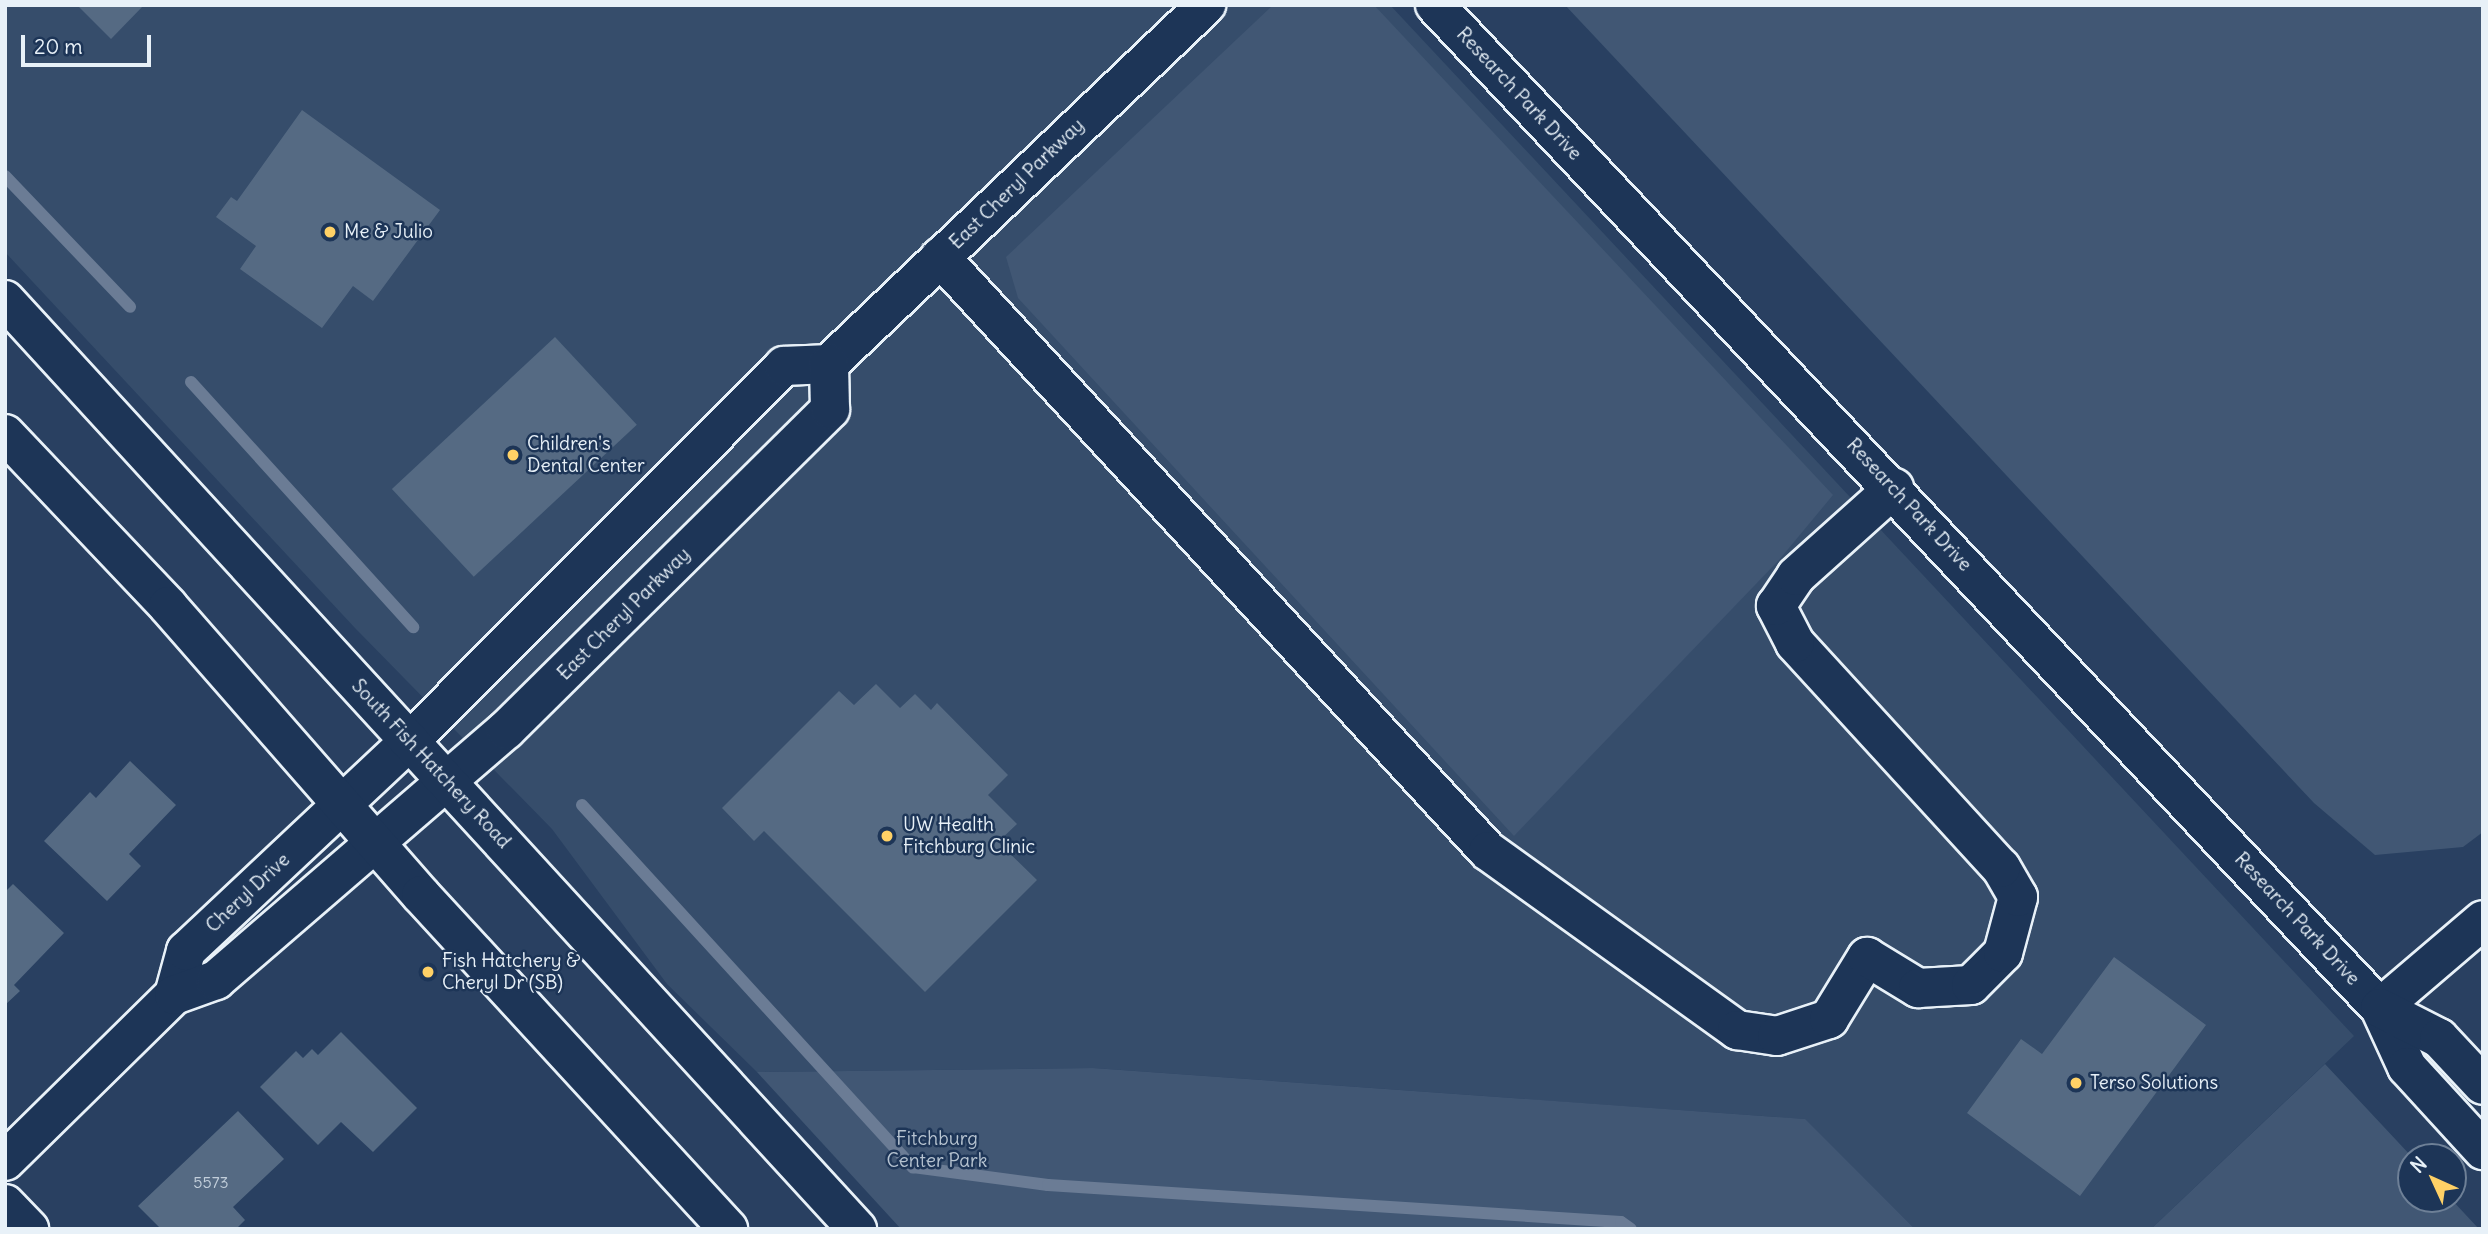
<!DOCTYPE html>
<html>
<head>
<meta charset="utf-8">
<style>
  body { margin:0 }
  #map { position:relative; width:2488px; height:1234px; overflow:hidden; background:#294061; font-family:Delius,sans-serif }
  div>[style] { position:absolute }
  .built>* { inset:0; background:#364d6b }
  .green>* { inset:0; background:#415774 }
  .stream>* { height:12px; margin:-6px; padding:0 6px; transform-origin:6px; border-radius:6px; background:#6b7c95 }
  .building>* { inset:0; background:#556a83; transform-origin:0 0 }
  .roads { filter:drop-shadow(2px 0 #e8f1f8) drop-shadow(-2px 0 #e8f1f8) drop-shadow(0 2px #e8f1f8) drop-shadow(0 -2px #e8f1f8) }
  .minor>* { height:38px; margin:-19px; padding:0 19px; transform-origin:19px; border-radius:19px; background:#1d3557 }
  .major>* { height:38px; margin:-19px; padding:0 19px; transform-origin:19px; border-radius:19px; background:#1d3557 }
  .dots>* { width:19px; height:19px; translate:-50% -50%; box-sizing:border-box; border:4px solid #1d3557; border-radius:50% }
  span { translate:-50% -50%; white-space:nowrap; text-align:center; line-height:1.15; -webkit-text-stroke:5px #1d3557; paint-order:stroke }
  .number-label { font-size:16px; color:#c3cfdb }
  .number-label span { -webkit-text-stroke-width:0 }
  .street-label { font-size:19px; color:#e8f1f8 }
  .poi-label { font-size:19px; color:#e8f1f8 }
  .left { translate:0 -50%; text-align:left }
  .park-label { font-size:19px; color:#b6c3d0 }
  .frame { position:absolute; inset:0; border:7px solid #e8f1f8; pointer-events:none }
  .north { position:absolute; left:2397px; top:1143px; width:70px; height:70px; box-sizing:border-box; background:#1d3557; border:2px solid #6e8097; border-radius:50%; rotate:315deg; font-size:19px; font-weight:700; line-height:28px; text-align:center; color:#e8f1f8 }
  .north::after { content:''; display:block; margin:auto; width:24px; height:32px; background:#ffd166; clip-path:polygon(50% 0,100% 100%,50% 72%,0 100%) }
  .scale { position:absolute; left:21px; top:35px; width:130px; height:32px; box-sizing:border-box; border:4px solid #e8f1f8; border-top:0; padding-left:9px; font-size:21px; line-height:24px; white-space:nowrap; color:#e8f1f8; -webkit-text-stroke:5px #1d3557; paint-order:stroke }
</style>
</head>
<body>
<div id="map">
  <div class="built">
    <div style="clip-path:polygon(5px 5px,1390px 5px,2354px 1036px,2151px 1229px,1915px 1229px,1804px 1119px,1093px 1068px,757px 1072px,667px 984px,552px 829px,355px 628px,5px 252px)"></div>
  </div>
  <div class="green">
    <div style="clip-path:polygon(1273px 5px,1374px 5px,1833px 495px,1779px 560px,1514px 836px,1018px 298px,1006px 257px)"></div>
    <div style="clip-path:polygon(1565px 5px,2483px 5px,2483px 832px,2463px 847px,2375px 855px,2314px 803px)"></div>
    <div style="clip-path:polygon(2325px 1064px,2412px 1157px,2411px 1199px,2451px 1199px,2479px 1229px,2151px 1229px)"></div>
    <div style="clip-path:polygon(1093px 1068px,1805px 1119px,1915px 1229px,901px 1229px,757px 1072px)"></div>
  </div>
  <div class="stream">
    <div style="left:5px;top:176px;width:181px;rotate:46.3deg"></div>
    <div style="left:191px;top:382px;width:331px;rotate:47.8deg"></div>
    <div style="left:582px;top:805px;width:491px;rotate:47.6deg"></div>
    <div style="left:913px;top:1167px;width:136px;rotate:7.6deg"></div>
    <div style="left:1048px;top:1185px;width:574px;rotate:3.69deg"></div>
    <div style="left:1621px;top:1222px;width:12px;rotate:35deg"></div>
  </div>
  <div class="building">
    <div style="clip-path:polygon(77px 5px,144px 5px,111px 39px)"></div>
    <div style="clip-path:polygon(302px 110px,440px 210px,373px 301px,353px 286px,322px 328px,240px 269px,256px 246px,216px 217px,231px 197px,237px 201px)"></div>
    <div style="left:555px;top:337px;width:120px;height:223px;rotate:47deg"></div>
    <div style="clip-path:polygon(876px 684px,900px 708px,915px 694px,931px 710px,937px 703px,1008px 775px,988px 795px,1017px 824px,998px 842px,1037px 880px,925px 992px,764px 831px,754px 841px,722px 808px,839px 691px,854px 705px)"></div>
    <div style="clip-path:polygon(130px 761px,176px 805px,129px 854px,141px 866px,107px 901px,44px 841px,90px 792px,96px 798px)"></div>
    <div style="clip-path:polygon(13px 884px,64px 933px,14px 985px,20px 991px,5px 1005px,5px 892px)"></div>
    <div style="clip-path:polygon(2114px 957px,2206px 1025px,2080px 1196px,1967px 1113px,2021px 1039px,2042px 1054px)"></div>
    <div style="clip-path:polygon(341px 1032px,417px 1108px,373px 1152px,341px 1122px,318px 1145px,260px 1087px,296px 1051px,303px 1058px,312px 1049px,318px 1055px)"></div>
    <div style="clip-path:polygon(238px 1111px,284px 1159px,233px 1207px,245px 1220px,236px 1229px,161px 1229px,138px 1206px)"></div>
  </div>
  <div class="roads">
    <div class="minor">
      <div style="left:1435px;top:5px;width:1378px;rotate:46.71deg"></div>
      <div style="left:2380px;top:1008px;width:65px;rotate:65.4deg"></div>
      <div style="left:2407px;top:1067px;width:113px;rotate:47.5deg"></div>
      <div style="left:940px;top:257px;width:808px;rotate:47.31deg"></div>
      <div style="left:1488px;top:851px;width:307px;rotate:35.7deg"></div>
      <div style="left:1737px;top:1030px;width:40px;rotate:8.5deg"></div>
      <div style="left:1777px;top:1036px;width:55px;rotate:-18.1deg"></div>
      <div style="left:1829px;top:1019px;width:73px;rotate:-58.5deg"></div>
      <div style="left:1867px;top:957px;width:60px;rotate:31.3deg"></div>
      <div style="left:1918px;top:988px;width:53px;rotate:-3.2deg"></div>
      <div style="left:1971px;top:985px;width:45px;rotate:-45deg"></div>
      <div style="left:2003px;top:953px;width:58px;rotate:-75deg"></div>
      <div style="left:2018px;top:897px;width:34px;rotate:-120deg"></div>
      <div style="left:2001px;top:868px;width:305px;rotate:-132.5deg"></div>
      <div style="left:1795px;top:643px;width:42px;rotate:-117.2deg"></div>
      <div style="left:1776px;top:606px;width:36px;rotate:-56deg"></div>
      <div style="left:1796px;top:576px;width:132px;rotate:-41.9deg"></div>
      <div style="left:174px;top:995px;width:46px;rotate:-74.7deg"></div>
      <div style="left:186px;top:951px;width:308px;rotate:-43.2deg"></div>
      <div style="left:411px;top:740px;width:528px;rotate:-45.08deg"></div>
      <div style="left:784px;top:366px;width:45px;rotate:-2.5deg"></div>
      <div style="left:829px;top:364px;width:521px;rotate:-43.6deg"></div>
      <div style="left:2380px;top:1008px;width:135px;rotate:-40.5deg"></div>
      <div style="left:2380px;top:1008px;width:66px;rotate:27deg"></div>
      <div style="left:2439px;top:1038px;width:64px;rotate:46.9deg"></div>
      <div style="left:5px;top:1161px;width:237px;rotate:-44.5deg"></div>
      <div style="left:174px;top:995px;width:45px;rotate:-19.7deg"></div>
      <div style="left:216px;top:980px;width:383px;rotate:-40.8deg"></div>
      <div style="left:506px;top:730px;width:456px;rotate:-44.7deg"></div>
      <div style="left:830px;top:409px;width:45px;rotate:-91.3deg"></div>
      <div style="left:5px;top:1204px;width:35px;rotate:46deg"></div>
    </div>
    <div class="major">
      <div style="left:5px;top:300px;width:1261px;rotate:47.48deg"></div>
      <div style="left:5px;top:434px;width:237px;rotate:46.5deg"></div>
      <div style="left:168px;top:606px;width:384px;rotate:48.8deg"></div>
      <div style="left:421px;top:895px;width:454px;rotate:47.4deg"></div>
    </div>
  </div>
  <div class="dots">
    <div style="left:330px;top:232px;background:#ffd166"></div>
    <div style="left:513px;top:455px;background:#ffd166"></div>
    <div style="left:887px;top:836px;background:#ffd166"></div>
    <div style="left:428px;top:972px;background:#ffd166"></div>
    <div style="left:2076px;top:1083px;background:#ffd166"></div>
  </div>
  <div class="number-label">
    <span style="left:211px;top:1182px">5573</span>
  </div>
  <div class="street-label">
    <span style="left:1519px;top:94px;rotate:47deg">Research Park Drive</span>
    <span style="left:1017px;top:184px;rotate:-44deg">East Cheryl Parkway</span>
    <span style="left:1909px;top:505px;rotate:47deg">Research Park Drive</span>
    <span style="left:624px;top:614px;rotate:-45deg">East Cheryl Parkway</span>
    <span style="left:431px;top:764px;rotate:47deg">South Fish Hatchery Road</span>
    <span style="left:248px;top:893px;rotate:-43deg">Cheryl Drive</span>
    <span style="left:2297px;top:919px;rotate:47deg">Research Park Drive</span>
  </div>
  <div class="poi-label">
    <span class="left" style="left:344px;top:232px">Me &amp; Julio</span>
    <span class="left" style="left:527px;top:455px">Children's<br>Dental Center</span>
    <span class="left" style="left:903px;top:836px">UW Health<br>Fitchburg Clinic</span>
    <span class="left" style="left:442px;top:972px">Fish Hatchery &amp;<br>Cheryl Dr (SB)</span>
    <span class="left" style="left:2090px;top:1083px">Terso Solutions</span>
  </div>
  <div class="park-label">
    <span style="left:937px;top:1150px">Fitchburg<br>Center Park</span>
  </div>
  <div class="frame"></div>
  <div class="north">N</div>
  <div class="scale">20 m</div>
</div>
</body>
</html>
